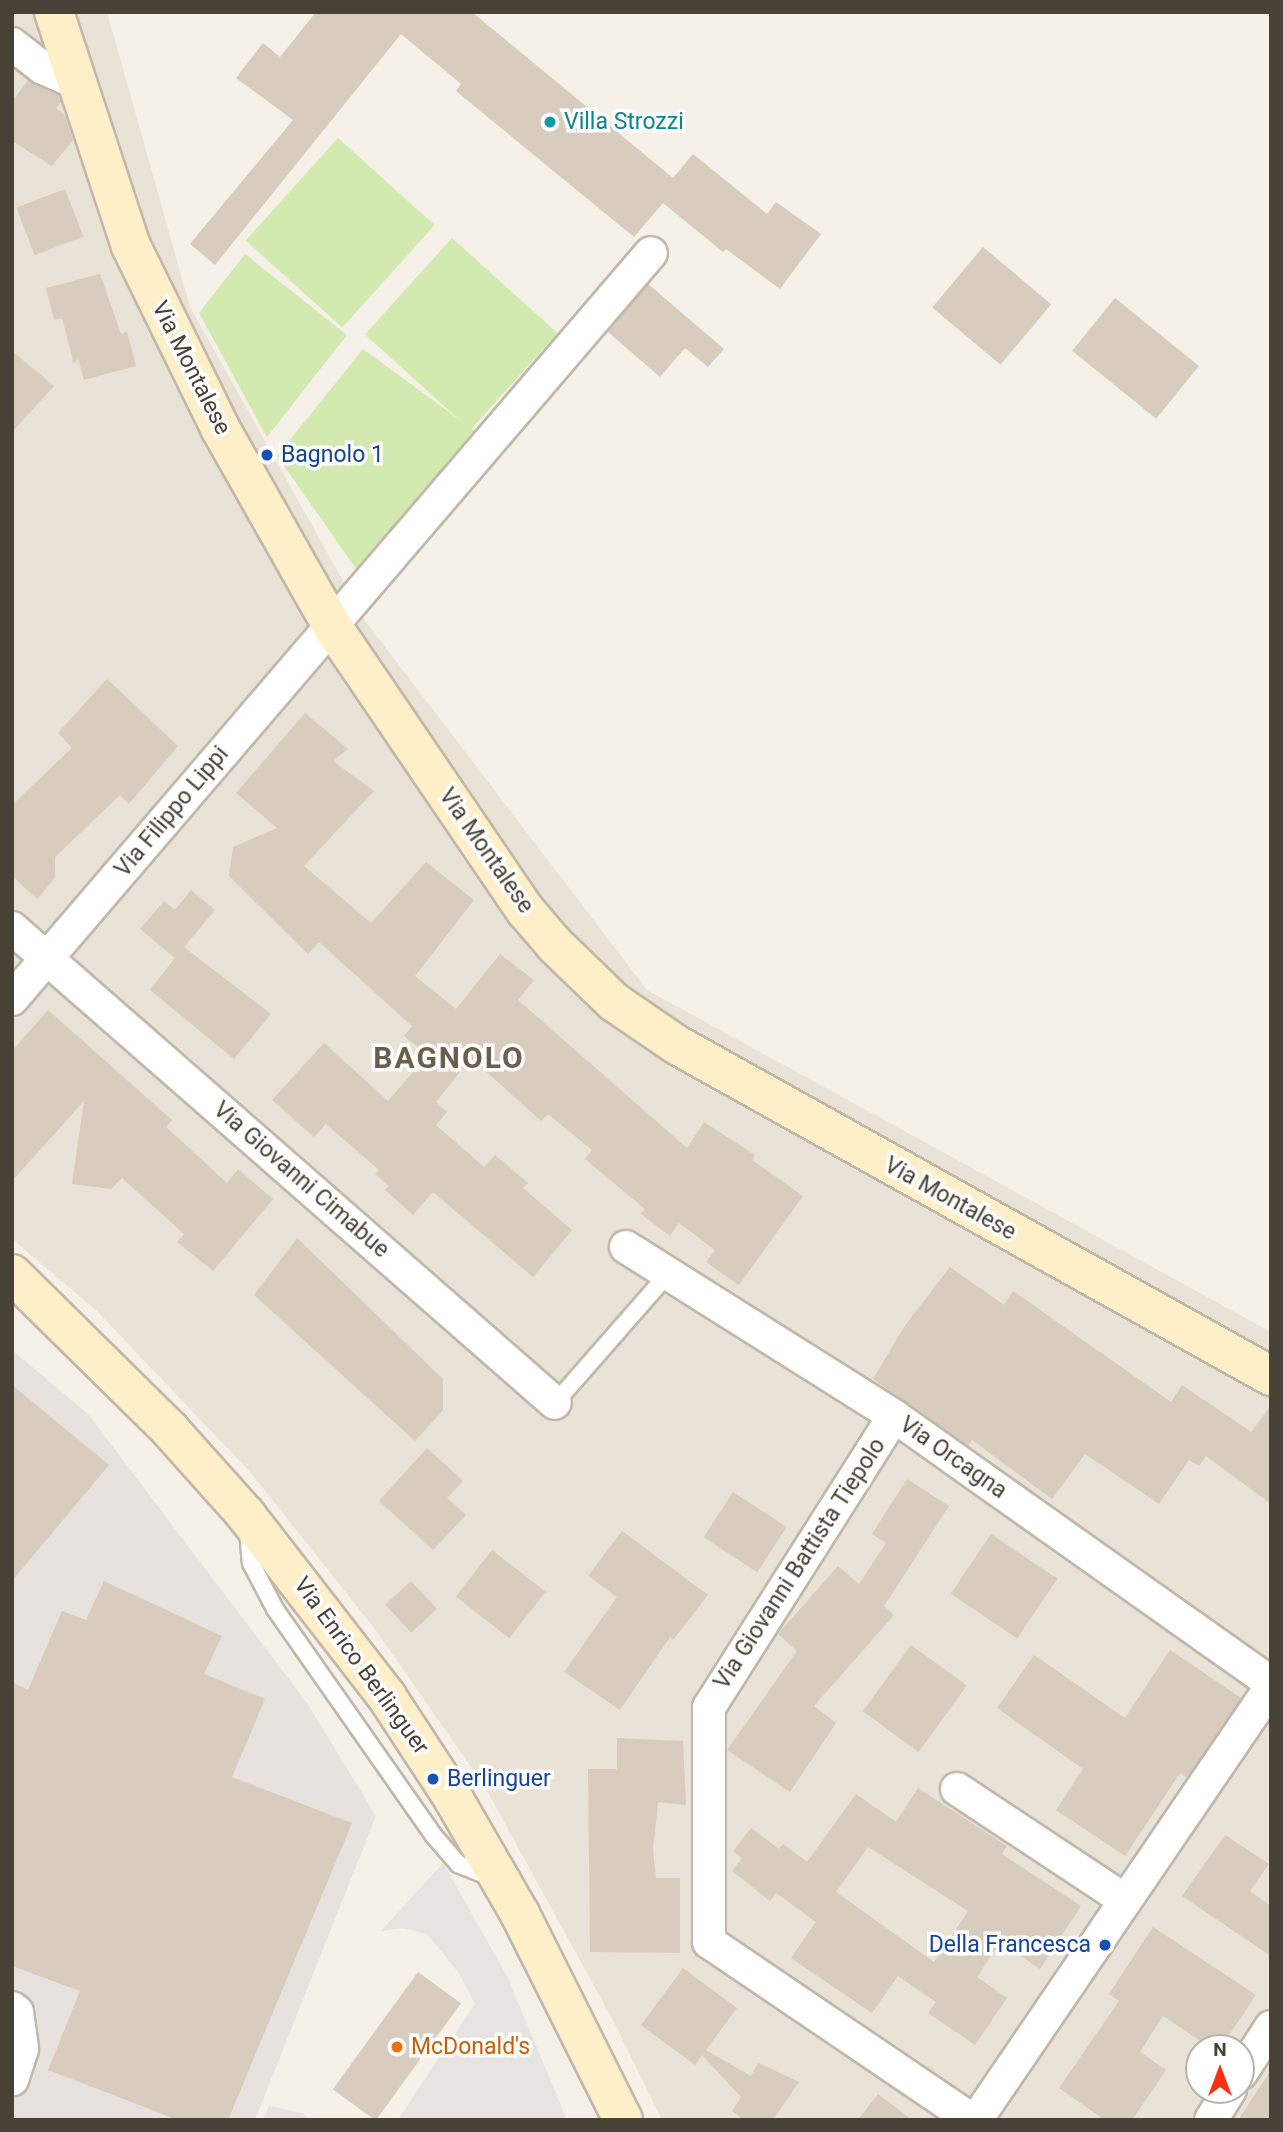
<!DOCTYPE html>
<html>
<head>
<meta charset="utf-8">
<style>
  body { margin:0 }
  #map { position:relative; width:1283px; height:2132px; overflow:hidden; background:#f5f0e8; font-family:Roboto,sans-serif }
  div>[style] { position:absolute }
  .residential>* { inset:0; background:#e9e2d6 }
  .industrial>* { inset:0; background:#e7e2dd }
  .green>* { inset:0; background:#d2eab0; transform-origin:0 0 }
  .parking>* { inset:0; background:#e6e3e0 }
  .building>* { inset:0; background:#d7ccbd; transform-origin:0 0 }
  .roads { filter:drop-shadow(2px 0 #c1b8aa) drop-shadow(-2px 0 #c1b8aa) drop-shadow(0 2px #c1b8aa) drop-shadow(0 -2px #c1b8aa) }
  .lane>* { height:16px; margin:-8px; padding:0 8px; transform-origin:8px; border-radius:8px; background:#fff }
  .street>* { height:32px; margin:-16px; padding:0 16px; transform-origin:16px; border-radius:16px; background:#fff }
  .secondary>* { height:38px; margin:-19px; padding:0 19px; transform-origin:19px; border-radius:19px; background:#ffefc8 }
  .dots>* { width:19px; height:19px; translate:-50% -50%; box-sizing:border-box; border:4px solid #fff; border-radius:50% }
  span { translate:-50% -50%; white-space:nowrap; text-align:center; line-height:1.15; -webkit-text-stroke:7px #fff; paint-order:stroke }
  .culture-label { font-size:23px; color:#0d838f }
  .left { translate:0 -50%; text-align:left }
  .street-label { font-size:23px; color:#484136 }
  .transit-label { font-size:23px; color:#164399 }
  .right { translate:-100% -50%; text-align:right }
  .food-label { font-size:23px; color:#c56008 }
  .district-label { font-size:30px; color:#6c5e4d; font-weight:700; letter-spacing:2px }
  .frame { position:absolute; inset:0; border:14px solid #484136; pointer-events:none }
  .north { position:absolute; left:1185px; top:2034px; width:70px; height:70px; box-sizing:border-box; background:#fff; border:2px solid #b6b3af; border-radius:50%; rotate:0deg; font-size:19px; font-weight:700; line-height:28px; text-align:center; color:#484136 }
  .north::after { content:''; display:block; margin:auto; width:24px; height:32px; background:#ff2f15; clip-path:polygon(50% 0,100% 100%,50% 72%,0 100%) }
</style>
</head>
<body>
<div id="map">
  <div class="residential">
    <div style="clip-path:polygon(evenodd,12px 12px,107px 12px,190px 307px,366px 622px,647px 990px,1271px 1332px,1271px 2120px,662px 2120px,616px 2026px,485px 1787px,375px 1629px,251px 1473px,97px 1311px,12px 1239px,12px 12px,1199px 2048px,1241px 2048px,1241px 2090px,1199px 2090px,1199px 2048px)"></div>
  </div>
  <div class="industrial">
    <div style="clip-path:polygon(12px 1350px,88px 1414px,307px 1703px,376px 1816px,255px 2120px,12px 2120px)"></div>
  </div>
  <div class="green">
    <div style="left:338px;top:138px;width:130px;height:138px;rotate:42deg"></div>
    <div style="left:452px;top:238px;width:142px;height:130px;rotate:42deg"></div>
    <div style="clip-path:polygon(245px 254px,347px 335px,267px 437px,199px 313px)"></div>
    <div style="clip-path:polygon(363px 349px,476px 432px,357px 570px,277px 456px)"></div>
  </div>
  <div class="parking">
    <div style="clip-path:polygon(443px 1863px,507px 1976px,567px 2120px,398px 2120px,475px 2004px,459px 1973px,427px 1934px,403px 1928px,381px 1931px)"></div>
    <div style="clip-path:polygon(269px 2106px,303px 2113px,312px 2120px,263px 2120px)"></div>
  </div>
  <div class="building">
    <div style="clip-path:polygon(316px 12px,472px 12px,673px 178px,693px 154px,767px 214px,776px 202px,821px 234px,780px 289px,726px 249px,723px 252px,663px 203px,634px 237px,456px 91px,461px 84px,401px 34px,215px 265px,190px 244px,293px 120px,236px 78px,263px 43px,280px 57px)"></div>
    <div style="clip-path:polygon(28px 80px,58px 95px,61px 102px,56px 108px,65px 116px,73px 140px,52px 166px,12px 141px,12px 102px)"></div>
    <div style="left:65px;top:189px;width:51px;height:52px;rotate:69deg"></div>
    <div style="left:983px;top:247px;width:89px;height:79px;rotate:40deg"></div>
    <div style="clip-path:polygon(100px 274px,121px 334px,127px 332px,136px 366px,84px 380px,78px 358px,74px 364px,62px 318px,54px 320px,46px 288px)"></div>
    <div style="clip-path:polygon(648px 284px,724px 349px,708px 367px,685px 348px,660px 377px,608px 332px)"></div>
    <div style="left:1115px;top:298px;width:108px;height:68px;rotate:39deg"></div>
    <div style="clip-path:polygon(12px 351px,54px 386px,12px 432px)"></div>
    <div style="clip-path:polygon(107px 679px,178px 746px,129px 804px,120px 795px,55px 857px,55px 878px,37px 899px,12px 876px,12px 805px,72px 748px,58px 733px)"></div>
    <div style="clip-path:polygon(305px 713px,348px 749px,333px 761px,374px 791px,304px 866px,371px 923px,426px 862px,474px 900px,415px 976px,456px 1009px,500px 954px,534px 980px,518px 1000px,687px 1148px,704px 1122px,755px 1155px,752px 1160px,803px 1196px,739px 1285px,706px 1262px,715px 1250px,679px 1223px,670px 1236px,641px 1214px,645px 1209px,585px 1159px,592px 1150px,548px 1114px,541px 1121px,471px 1058px,436px 1102px,447px 1112px,436px 1125px,484px 1167px,495px 1155px,528px 1183px,523px 1188px,572px 1230px,533px 1277px,433px 1192px,413px 1215px,385px 1190px,389px 1186px,375px 1174px,379px 1170px,326px 1124px,314px 1137px,272px 1100px,324px 1043px,388px 1101px,428px 1055px,404px 1036px,412px 1026px,319px 942px,308px 954px,229px 876px,233px 847px,277px 828px,236px 793px)"></div>
    <div style="clip-path:polygon(191px 890px,215px 910px,184px 947px,271px 1014px,234px 1059px,150px 990px,178px 954px,175px 958px,140px 929px,164px 901px,175px 910px)"></div>
    <div style="clip-path:polygon(48px 1010px,172px 1120px,166px 1127px,227px 1183px,238px 1169px,273px 1199px,213px 1271px,177px 1242px,184px 1234px,122px 1178px,111px 1189px,72px 1184px,84px 1101px,12px 1181px,12px 1051px)"></div>
    <div style="clip-path:polygon(297px 1238px,443px 1379px,443px 1410px,415px 1441px,254px 1295px)"></div>
    <div style="clip-path:polygon(950px 1267px,1004px 1305px,1013px 1291px,1171px 1402px,1182px 1385px,1251px 1432px,1271px 1405px,1271px 1504px,1206px 1456px,1199px 1466px,1189px 1460px,1159px 1504px,1085px 1454px,1052px 1499px,972px 1440px,968px 1446px,873px 1379px,906px 1324px)"></div>
    <div style="clip-path:polygon(12px 1385px,109px 1465px,12px 1581px)"></div>
    <div style="clip-path:polygon(427px 1448px,463px 1481px,447px 1498px,466px 1515px,433px 1550px,379px 1501px)"></div>
    <div style="clip-path:polygon(907px 1479px,949px 1506px,884px 1606px,894px 1615px,814px 1706px,836px 1723px,790px 1792px,727px 1750px,797px 1651px,778px 1634px,838px 1566px,859px 1584px,886px 1543px,872px 1534px)"></div>
    <div style="left:733px;top:1492px;width:64px;height:54px;rotate:33deg"></div>
    <div style="clip-path:polygon(622px 1531px,708px 1595px,673px 1640px,670px 1637px,620px 1710px,564px 1672px,617px 1597px,588px 1576px)"></div>
    <div style="left:991px;top:1534px;width:80px;height:72px;rotate:34deg"></div>
    <div style="left:492px;top:1550px;width:68px;height:59px;rotate:38deg"></div>
    <div style="clip-path:polygon(104px 1581px,222px 1636px,204px 1674px,265px 1699px,232px 1777px,352px 1823px,228px 2120px,178px 2120px,48px 2070px,80px 1991px,12px 1966px,12px 1682px,28px 1690px,62px 1611px,86px 1620px)"></div>
    <div style="left:411px;top:1581px;width:38px;height:35px;rotate:47deg"></div>
    <div style="left:911px;top:1645px;width:69px;height:82px;rotate:36deg"></div>
    <div style="clip-path:polygon(1170px 1650px,1241px 1698px,1187px 1778px,1180px 1773px,1125px 1856px,1056px 1810px,1083px 1769px,997px 1708px,1034px 1655px,1125px 1718px)"></div>
    <div style="clip-path:polygon(617px 1738px,683px 1741px,686px 1805px,658px 1802px,653px 1850px,656px 1878px,680px 1878px,680px 1953px,590px 1952px,588px 1769px,617px 1769px)"></div>
    <div style="clip-path:polygon(evenodd,918px 1788px,1007px 1846px,1002px 1854px,1081px 1906px,1040px 1969px,1000px 1942px,977px 1977px,1007px 1998px,975px 2045px,928px 2013px,936px 2002px,898px 1976px,872px 2013px,791px 1958px,816px 1922px,776px 1893px,770px 1901px,732px 1871px,742px 1858px,733px 1851px,751px 1828px,779px 1849px,783px 1844px,807px 1862px,856px 1794px,896px 1822px,918px 1788px,868px 1847px,968px 1911px,934px 1962px,836px 1892px,868px 1847px)"></div>
    <div style="clip-path:polygon(1225px 1835px,1269px 1864px,1250px 1891px,1271px 1906px,1271px 1956px,1182px 1896px)"></div>
    <div style="clip-path:polygon(1153px 1927px,1256px 1995px,1220px 2048px,1211px 2048px,1163px 2016px,1140px 2052px,1166px 2070px,1132px 2120px,1105px 2120px,1059px 2088px,1119px 2001px,1109px 1994px)"></div>
    <div style="clip-path:polygon(683px 1968px,737px 2008px,706px 2050px,751px 2076px,758px 2063px,799px 2082px,773px 2120px,744px 2120px,732px 2111px,741px 2097px,702px 2055px,695px 2065px,641px 2025px)"></div>
    <div style="left:418px;top:1972px;width:53px;height:145px;rotate:36deg"></div>
    <div style="clip-path:polygon(1271px 2070px,1271px 2120px,1238px 2120px)"></div>
    <div style="clip-path:polygon(878px 2094px,912px 2120px,858px 2120px)"></div>
  </div>
  <div class="roads">
    <div class="lane">
      <div style="left:555px;top:1403px;width:169px;rotate:-48.8deg"></div>
      <div style="left:248px;top:1531px;width:32px;rotate:85deg"></div>
      <div style="left:251px;top:1563px;width:52px;rotate:62.4deg"></div>
      <div style="left:275px;top:1609px;width:277px;rotate:55deg"></div>
      <div style="left:434px;top:1836px;width:37px;rotate:49deg"></div>
      <div style="left:458px;top:1864px;width:35px;rotate:22deg"></div>
    </div>
    <div class="street">
      <div style="left:12px;top:44px;width:39px;rotate:38deg"></div>
      <div style="left:43px;top:68px;width:35px;rotate:24deg"></div>
      <div style="left:12px;top:928px;width:721px;rotate:41.18deg"></div>
      <div style="left:12px;top:999px;width:982px;rotate:-49.42deg"></div>
      <div style="left:626px;top:1247px;width:317px;rotate:32.2deg"></div>
      <div style="left:894px;top:1416px;width:462px;rotate:35.3deg"></div>
      <div style="left:894px;top:1416px;width:345px;rotate:122.4deg"></div>
      <div style="left:709px;top:1707px;width:235px;rotate:90deg"></div>
      <div style="left:709px;top:1942px;width:318px;rotate:34.1deg"></div>
      <div style="left:957px;top:1789px;width:201px;rotate:33.5deg"></div>
      <div style="left:12px;top:2008px;width:6px;rotate:39deg"></div>
      <div style="left:17px;top:2012px;width:37px;rotate:82deg"></div>
      <div style="left:22px;top:2049px;width:32px;rotate:108deg"></div>
      <div style="left:1241px;top:2073px;width:55px;rotate:-56.9deg"></div>
      <div style="left:976px;top:2120px;width:524px;rotate:-55.73deg"></div>
      <div style="left:1211px;top:2120px;width:36px;rotate:-58deg"></div>
    </div>
    <div class="secondary">
      <div style="left:54px;top:12px;width:246px;rotate:71.8deg"></div>
      <div style="left:131px;top:246px;width:203px;rotate:63.9deg"></div>
      <div style="left:220px;top:428px;width:227px;rotate:60.5deg"></div>
      <div style="left:332px;top:626px;width:345px;rotate:55.8deg"></div>
      <div style="left:526px;top:911px;width:45px;rotate:49.5deg"></div>
      <div style="left:555px;top:945px;width:82px;rotate:44deg"></div>
      <div style="left:614px;top:1002px;width:76px;rotate:34.3deg"></div>
      <div style="left:677px;top:1045px;width:680px;rotate:29.13deg"></div>
      <div style="left:12px;top:1274px;width:223px;rotate:44.6deg"></div>
      <div style="left:171px;top:1431px;width:113px;rotate:48.2deg"></div>
      <div style="left:246px;top:1515px;width:230px;rotate:52.2deg"></div>
      <div style="left:387px;top:1697px;width:121px;rotate:56.8deg"></div>
      <div style="left:453px;top:1798px;width:134px;rotate:60deg"></div>
      <div style="left:520px;top:1914px;width:230px;rotate:63.4deg"></div>
    </div>
  </div>
  <div class="dots">
    <div style="left:550px;top:122px;background:#0f9aa8"></div>
    <div style="left:267px;top:455px;background:#1a4fb4"></div>
    <div style="left:433px;top:1779px;background:#1a4fb4"></div>
    <div style="left:1105px;top:1945px;background:#1a4fb4"></div>
    <div style="left:397px;top:2047px;background:#e8710a"></div>
  </div>
  <div class="culture-label">
    <span class="left" style="left:564px;top:122px">Villa Strozzi</span>
  </div>
  <div class="street-label">
    <span style="left:191px;top:368px;rotate:63deg">Via Montalese</span>
    <span style="left:172px;top:812px;rotate:-50deg">Via Filippo Lippi</span>
    <span style="left:486px;top:851px;rotate:55deg">Via Montalese</span>
    <span style="left:301px;top:1180px;rotate:41deg">Via Giovanni Cimabue</span>
    <span style="left:950px;top:1199px;rotate:29deg">Via Montalese</span>
    <span style="left:953px;top:1458px;rotate:35deg">Via Orcagna</span>
    <span style="left:800px;top:1564px;rotate:-57deg">Via Giovanni Battista Tiepolo</span>
    <span style="left:361px;top:1666px;rotate:54deg">Via Enrico Berlinguer</span>
  </div>
  <div class="transit-label">
    <span class="left" style="left:281px;top:455px">Bagnolo 1</span>
    <span class="left" style="left:447px;top:1779px">Berlinguer</span>
    <span class="right" style="left:1091px;top:1945px">Della Francesca</span>
  </div>
  <div class="food-label">
    <span class="left" style="left:411px;top:2047px">McDonald's</span>
  </div>
  <div class="district-label">
    <span style="left:449px;top:1058px">BAGNOLO</span>
  </div>
  <div class="frame"></div>
  <div class="north">N</div>
</div>
</body>
</html>
